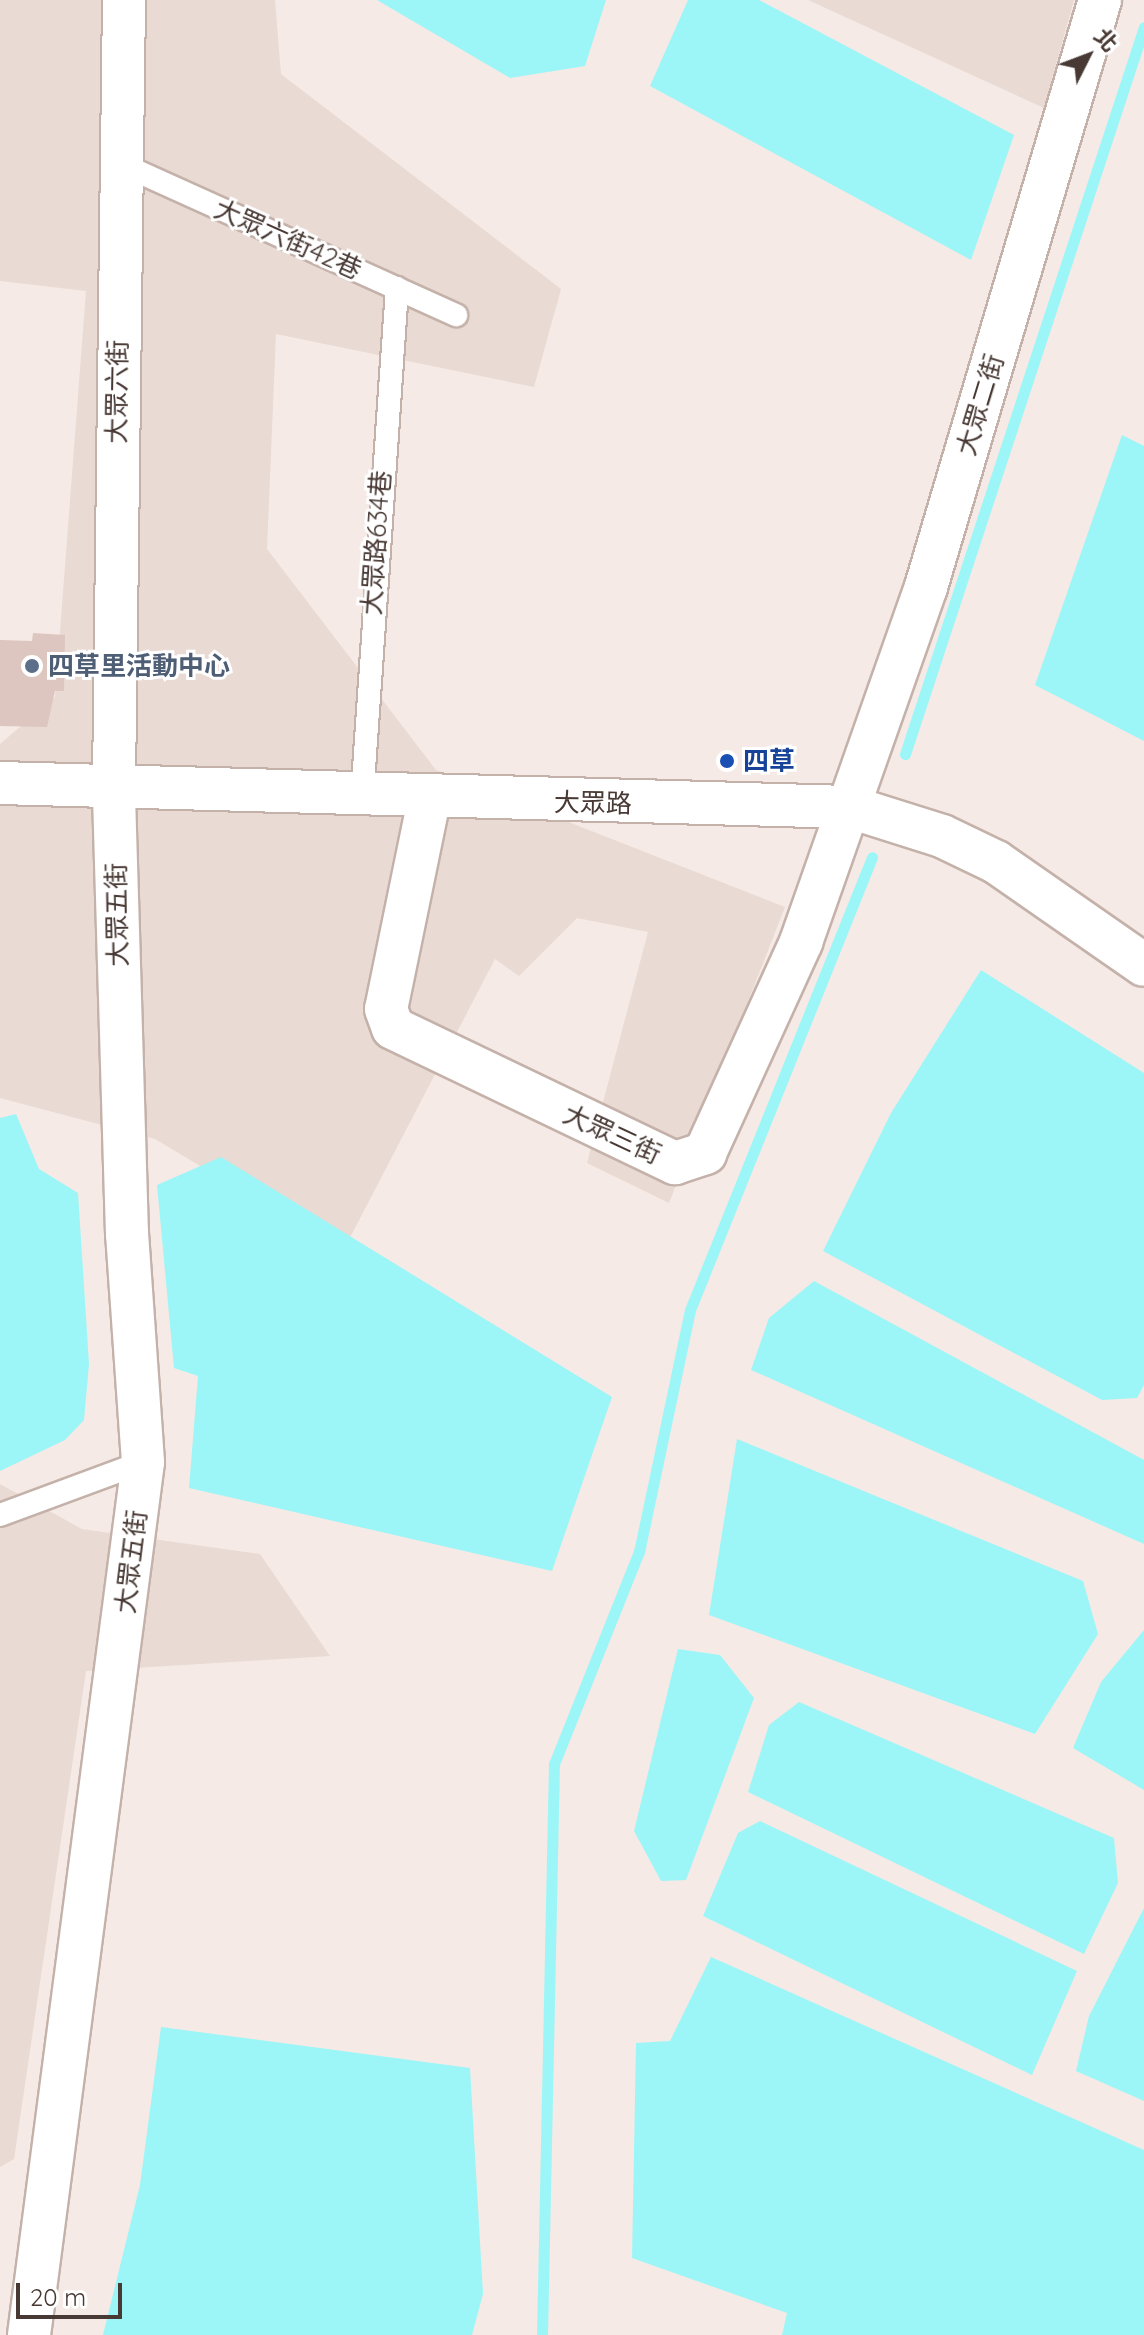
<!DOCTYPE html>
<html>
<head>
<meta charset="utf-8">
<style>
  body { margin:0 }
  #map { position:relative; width:1144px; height:2335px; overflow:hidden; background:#f5eae6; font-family:Quicksand,"Noto Sans TC",sans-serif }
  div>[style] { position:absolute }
  .residential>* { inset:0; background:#e9dad3 }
  .water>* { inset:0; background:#9cf6f7 }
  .stream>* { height:11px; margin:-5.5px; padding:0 5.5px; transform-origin:5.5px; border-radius:5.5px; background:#9cf6f7 }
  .building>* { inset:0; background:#ddc6c0 }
  .roads { filter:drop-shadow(2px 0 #c4b2aa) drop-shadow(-2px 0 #c4b2aa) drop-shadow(0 2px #c4b2aa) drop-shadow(0 -2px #c4b2aa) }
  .lane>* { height:22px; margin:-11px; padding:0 11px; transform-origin:11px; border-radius:11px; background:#fff }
  .street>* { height:42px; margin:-21px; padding:0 21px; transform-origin:21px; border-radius:21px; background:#fff }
  .dots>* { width:22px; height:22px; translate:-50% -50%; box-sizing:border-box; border:4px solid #fff; border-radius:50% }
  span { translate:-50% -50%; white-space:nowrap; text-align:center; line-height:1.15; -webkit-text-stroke:6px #fff; paint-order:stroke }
  .street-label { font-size:26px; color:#483934 }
  .service-label { font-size:26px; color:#4e5e75; font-weight:700 }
  .left { translate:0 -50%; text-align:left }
  .transit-label { font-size:26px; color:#164399; font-weight:700 }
  .north { position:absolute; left:1048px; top:16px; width:80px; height:80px; -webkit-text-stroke:6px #fff; paint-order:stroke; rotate:48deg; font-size:22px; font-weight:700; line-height:32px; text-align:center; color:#483934 }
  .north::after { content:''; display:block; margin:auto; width:28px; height:36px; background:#483934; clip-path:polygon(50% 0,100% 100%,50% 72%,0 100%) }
  .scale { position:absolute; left:16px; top:2283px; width:106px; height:36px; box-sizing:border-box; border:4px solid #483934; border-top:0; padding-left:10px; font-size:24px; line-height:28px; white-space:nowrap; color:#483934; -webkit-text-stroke:6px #fff; paint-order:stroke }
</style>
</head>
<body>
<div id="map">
  <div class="residential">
    <div style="clip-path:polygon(0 0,275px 0,281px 74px,561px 289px,534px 387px,276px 334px,267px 549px,436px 770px,785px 907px,669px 1203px,587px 1163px,648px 932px,577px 918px,519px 976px,495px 959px,343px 1251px,155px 1139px,0 1098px,0 744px,55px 697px,86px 291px,0 281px)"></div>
    <div style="clip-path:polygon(808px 0,1074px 0,1044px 108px)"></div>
    <div style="clip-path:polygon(0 1484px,82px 1529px,260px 1554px,330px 1656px,86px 1671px,14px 2159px,0 2167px)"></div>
  </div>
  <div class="water">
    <div style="clip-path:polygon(377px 0,606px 0,585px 66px,510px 78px)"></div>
    <div style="clip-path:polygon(688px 0,759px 0,1014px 135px,971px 260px,650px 86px)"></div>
    <div style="clip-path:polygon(1122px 435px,1144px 446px,1144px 741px,1035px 685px)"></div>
    <div style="clip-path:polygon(981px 970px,1144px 1073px,1144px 1385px,1137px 1398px,1102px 1400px,823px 1251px,891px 1113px)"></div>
    <div style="clip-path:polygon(16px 1114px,39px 1169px,78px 1193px,89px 1364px,84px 1420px,65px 1440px,0 1471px,0 1118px)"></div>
    <div style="clip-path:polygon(221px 1157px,612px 1397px,552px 1571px,189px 1488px,198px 1376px,174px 1368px,157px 1185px)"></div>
    <div style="clip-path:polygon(814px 1281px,1144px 1460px,1144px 1544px,751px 1370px,769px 1318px)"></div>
    <div style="clip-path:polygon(737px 1439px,1083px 1581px,1098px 1634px,1035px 1734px,709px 1615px)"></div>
    <div style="clip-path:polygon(1144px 1630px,1144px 1790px,1073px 1748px,1101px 1682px)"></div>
    <div style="clip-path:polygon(678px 1649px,720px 1655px,754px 1698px,686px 1880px,661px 1881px,634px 1831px)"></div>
    <div style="clip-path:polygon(799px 1702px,1114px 1838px,1118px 1883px,1084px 1954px,748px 1792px,769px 1725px)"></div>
    <div style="clip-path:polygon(760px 1821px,1077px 1971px,1032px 2075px,703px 1916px,738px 1833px)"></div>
    <div style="clip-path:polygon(1144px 1908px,1144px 2101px,1076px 2071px,1089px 2016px)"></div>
    <div style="clip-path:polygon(711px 1957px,1144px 2150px,1144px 2335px,782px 2335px,787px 2313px,632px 2258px,636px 2043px,670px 2041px)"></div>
    <div style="clip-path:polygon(161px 2027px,470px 2068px,483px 2294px,472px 2335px,103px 2335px,140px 2185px)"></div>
  </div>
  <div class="stream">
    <div style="left:905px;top:754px;width:765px;rotate:-71.8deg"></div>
    <div style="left:542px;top:2335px;width:571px;rotate:-88.8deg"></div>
    <div style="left:554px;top:1764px;width:228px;rotate:-68.2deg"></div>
    <div style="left:639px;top:1552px;width:247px;rotate:-78.1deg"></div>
    <div style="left:690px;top:1310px;width:488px;rotate:-68.1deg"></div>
  </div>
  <div class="building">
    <div style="clip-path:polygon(33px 633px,65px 635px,64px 691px,55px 691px,47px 727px,0 726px,0 640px,32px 641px)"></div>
  </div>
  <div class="roads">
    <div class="lane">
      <div style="left:119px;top:163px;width:370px;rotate:24.3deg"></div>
      <div style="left:362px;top:798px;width:511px;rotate:-86.07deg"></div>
      <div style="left:0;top:1515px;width:153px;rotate:-20.3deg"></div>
    </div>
    <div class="street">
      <div style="left:0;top:783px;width:850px;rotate:1.62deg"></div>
      <div style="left:850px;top:807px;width:96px;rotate:17.5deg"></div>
      <div style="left:942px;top:836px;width:60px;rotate:25.7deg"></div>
      <div style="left:996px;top:862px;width:180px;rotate:34.8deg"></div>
      <div style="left:429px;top:800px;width:213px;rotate:101.6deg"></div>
      <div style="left:386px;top:1009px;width:20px;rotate:70deg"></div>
      <div style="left:393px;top:1028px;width:313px;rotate:25.6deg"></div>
      <div style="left:675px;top:1163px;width:32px;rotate:-18deg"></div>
      <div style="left:705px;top:1153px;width:232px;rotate:-65.5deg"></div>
      <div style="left:801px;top:942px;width:376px;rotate:-70.6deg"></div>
      <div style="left:926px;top:587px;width:612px;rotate:-73.49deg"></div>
      <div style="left:29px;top:2335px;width:880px;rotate:-82.56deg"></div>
      <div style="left:143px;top:1462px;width:229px;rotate:-94deg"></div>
      <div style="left:127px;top:1234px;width:451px;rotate:-91.7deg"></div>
      <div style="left:114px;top:783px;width:783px;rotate:-89.27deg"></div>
    </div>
  </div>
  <div class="dots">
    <div style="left:32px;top:666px;background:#5c6f8a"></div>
    <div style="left:727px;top:761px;background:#1a4fb4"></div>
  </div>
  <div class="street-label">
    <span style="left:288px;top:239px;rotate:24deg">大眾六街42巷</span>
    <span style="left:117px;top:392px;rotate:-89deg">大眾六街</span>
    <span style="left:980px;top:405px;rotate:-73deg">大眾二街</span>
    <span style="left:376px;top:543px;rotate:-86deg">大眾路634巷</span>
    <span style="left:593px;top:803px;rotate:1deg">大眾路</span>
    <span style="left:117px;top:915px;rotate:-91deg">大眾五街</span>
    <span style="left:612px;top:1134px;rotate:25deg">大眾三街</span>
    <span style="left:131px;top:1562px;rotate:-83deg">大眾五街</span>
  </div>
  <div class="service-label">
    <span class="left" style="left:48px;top:666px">四草里活動中心</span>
  </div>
  <div class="transit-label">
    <span class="left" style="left:743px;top:761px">四草</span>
  </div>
  <div class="north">北</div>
  <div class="scale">20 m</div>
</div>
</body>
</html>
